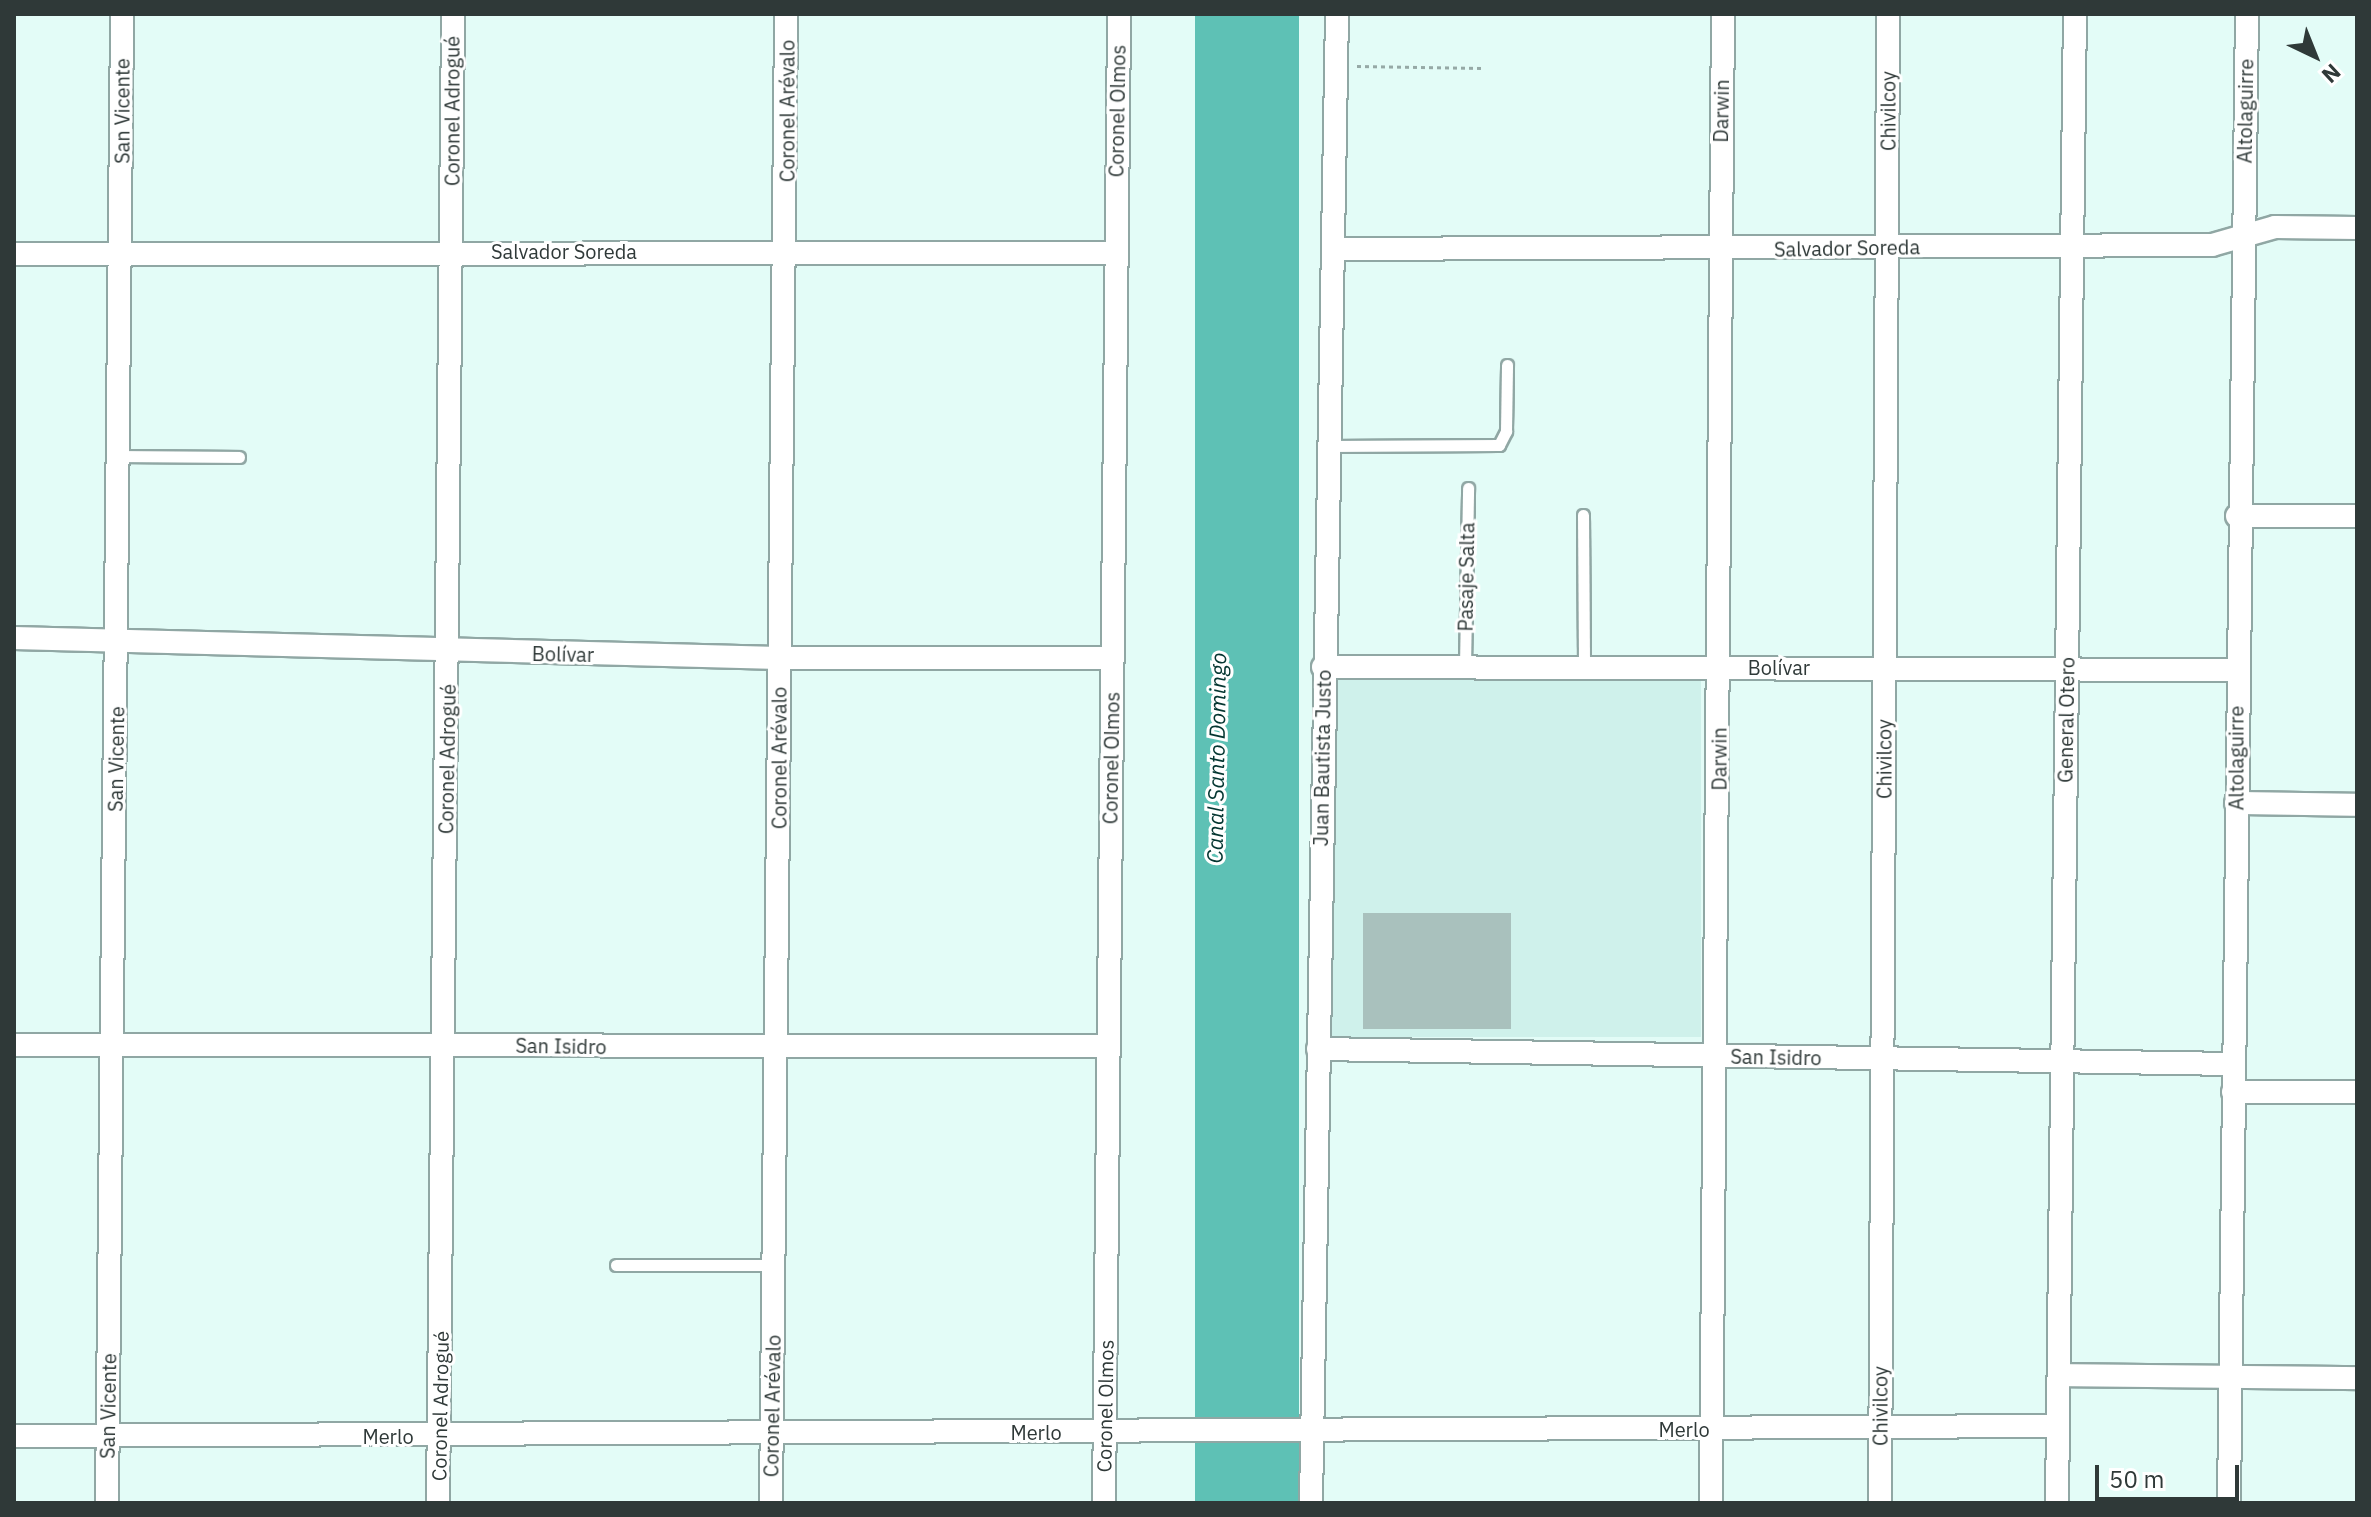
<!DOCTYPE html>
<html>
<head>
<meta charset="utf-8">
<style>
  body { margin:0 }
  #map { position:relative; width:2371px; height:1517px; overflow:hidden; background:#e3fcf7; font-family:"IBM Plex Sans",sans-serif }
  div>[style] { position:absolute }
  .built>* { inset:0; background:#cff1eb; transform-origin:0 0 }
  .water>* { inset:0; background:#5ec1b5; transform-origin:0 0 }
  .building>* { inset:0; background:#a9c1bd; transform-origin:0 0 }
  .path>* { height:3px; margin-top:-1.5px; transform-origin:0; background:repeating-linear-gradient(90deg,#96a9a6 0 4px,transparent 0 8px) }
  .roads { filter:drop-shadow(2px 0 #90a7a4) drop-shadow(-2px 0 #90a7a4) drop-shadow(0 2px #90a7a4) drop-shadow(0 -2px #90a7a4) }
  .service>* { height:11px; margin:-5.5px; padding:0 5.5px; transform-origin:5.5px; border-radius:5.5px; background:#fff }
  .minor>* { height:22px; margin:-11px; padding:0 11px; transform-origin:11px; border-radius:11px; background:#fff }
  span { translate:-50% -50%; white-space:nowrap; text-align:center; line-height:1.15; -webkit-text-stroke:6px #fff; paint-order:stroke }
  .street-label { font-size:20px; color:#2f3938 }
  .water-label { font-size:22px; color:#043631; font-style:italic }
  .frame { position:absolute; inset:0; border:16px solid #2f3938; pointer-events:none }
  .north { position:absolute; left:2275px; top:16px; width:80px; height:80px; -webkit-text-stroke:6px #fff; paint-order:stroke; rotate:137deg; font-size:22px; font-weight:700; line-height:32px; text-align:center; color:#2f3938 }
  .north::after { content:''; display:block; margin:auto; width:28px; height:36px; background:#2f3938; clip-path:polygon(50% 0,100% 100%,50% 72%,0 100%) }
  .scale { position:absolute; left:2095px; top:1465px; width:144px; height:36px; box-sizing:border-box; border:4px solid #2f3938; border-top:0; padding-left:10px; font-size:24px; line-height:28px; white-space:nowrap; color:#2f3938; -webkit-text-stroke:6px #fff; paint-order:stroke }
</style>
</head>
<body>
<div id="map">
  <div class="built">
    <div style="left:1332px;top:680px;width:369px;height:357px"></div>
  </div>
  <div class="water">
    <div style="left:1195px;top:14px;width:104px;height:1489px"></div>
  </div>
  <div class="building">
    <div style="left:1511px;top:913px;width:116px;height:148px;rotate:90deg"></div>
  </div>
  <div class="path">
    <div style="left:1357px;top:66px;width:125px;rotate:0.9deg"></div>
  </div>
  <div class="roads">
    <div class="service">
      <div style="left:1329px;top:446px;width:170px;rotate:-0.3deg"></div>
      <div style="left:1499px;top:445px;width:16px;rotate:-63deg"></div>
      <div style="left:1506px;top:431px;width:66px;rotate:-89.1deg"></div>
      <div style="left:121px;top:456px;width:118px;rotate:0.5deg"></div>
      <div style="left:1583px;top:515px;width:150px;rotate:89.6deg"></div>
      <div style="left:1465px;top:666px;width:178px;rotate:-89deg"></div>
      <div style="left:616px;top:1265px;width:158px"></div>
    </div>
    <div class="minor">
      <div style="left:1334px;top:249px;width:878px;rotate:-0.26deg"></div>
      <div style="left:2212px;top:245px;width:66px;rotate:-15.9deg"></div>
      <div style="left:2275px;top:227px;width:82px;rotate:0.7deg"></div>
      <div style="left:14px;top:254px;width:1101px;rotate:-0.05deg"></div>
      <div style="left:2237px;top:516px;width:120px"></div>
      <div style="left:14px;top:638px;width:765px;rotate:1.5deg"></div>
      <div style="left:779px;top:658px;width:333px"></div>
      <div style="left:1323px;top:667px;width:912px;rotate:0.19deg"></div>
      <div style="left:2236px;top:803px;width:121px;rotate:0.9deg"></div>
      <div style="left:14px;top:1045px;width:1094px;rotate:0.05deg"></div>
      <div style="left:1318px;top:1049px;width:916px;rotate:0.94deg"></div>
      <div style="left:2233px;top:1092px;width:124px"></div>
      <div style="left:2061px;top:1375px;width:296px;rotate:0.6deg"></div>
      <div style="left:14px;top:1436px;width:2044px;rotate:-0.28deg"></div>
      <div style="left:107px;top:1503px;width:1489px;rotate:-89.42deg"></div>
      <div style="left:438px;top:1503px;width:1489px;rotate:-89.42deg"></div>
      <div style="left:771px;top:1503px;width:1489px;rotate:-89.42deg"></div>
      <div style="left:1104px;top:1503px;width:1489px;rotate:-89.42deg"></div>
      <div style="left:1311px;top:1503px;width:1489px;rotate:-89deg"></div>
      <div style="left:1711px;top:1503px;width:1489px;rotate:-89.54deg"></div>
      <div style="left:1880px;top:1503px;width:1489px;rotate:-89.69deg"></div>
      <div style="left:2057px;top:1503px;width:1489px;rotate:-89.31deg"></div>
      <div style="left:2229px;top:1503px;width:1489px;rotate:-89.31deg"></div>
    </div>
  </div>
  <div class="street-label">
    <span style="left:122px;top:111px;rotate:-90deg">San Vicente</span>
    <span style="left:452px;top:111px;rotate:-90deg">Coronel Adrogué</span>
    <span style="left:787px;top:111px;rotate:-90deg">Coronel Arévalo</span>
    <span style="left:1117px;top:111px;rotate:-89deg">Coronel Olmos</span>
    <span style="left:1721px;top:111px;rotate:-89deg">Darwin</span>
    <span style="left:1888px;top:111px;rotate:-90deg">Chivilcoy</span>
    <span style="left:2245px;top:111px;rotate:-89deg">Altolaguirre</span>
    <span style="left:1847px;top:248px;rotate:-1deg">Salvador Soreda</span>
    <span style="left:564px;top:251px">Salvador Soreda</span>
    <span style="left:1466px;top:577px;rotate:-89deg">Pasaje Salta</span>
    <span style="left:563px;top:654px;rotate:1deg">Bolívar</span>
    <span style="left:1779px;top:667px">Bolívar</span>
    <span style="left:2066px;top:720px;rotate:-89deg">General Otero</span>
    <span style="left:779px;top:758px;rotate:-90deg">Coronel Arévalo</span>
    <span style="left:1111px;top:758px;rotate:-89deg">Coronel Olmos</span>
    <span style="left:1322px;top:758px;rotate:-89deg">Juan Bautista Justo</span>
    <span style="left:2236px;top:758px;rotate:-90deg">Altolaguirre</span>
    <span style="left:116px;top:759px;rotate:-89deg">San Vicente</span>
    <span style="left:447px;top:759px;rotate:-89deg">Coronel Adrogué</span>
    <span style="left:1719px;top:759px;rotate:-90deg">Darwin</span>
    <span style="left:1884px;top:759px;rotate:-90deg">Chivilcoy</span>
    <span style="left:561px;top:1046px;rotate:1deg">San Isidro</span>
    <span style="left:1776px;top:1057px;rotate:1deg">San Isidro</span>
    <span style="left:108px;top:1406px;rotate:-89deg">San Vicente</span>
    <span style="left:440px;top:1406px;rotate:-89deg">Coronel Adrogué</span>
    <span style="left:772px;top:1406px;rotate:-89deg">Coronel Arévalo</span>
    <span style="left:1105px;top:1406px;rotate:-89deg">Coronel Olmos</span>
    <span style="left:1880px;top:1406px;rotate:-90deg">Chivilcoy</span>
    <span style="left:1684px;top:1429px">Merlo</span>
    <span style="left:1036px;top:1432px">Merlo</span>
    <span style="left:388px;top:1436px">Merlo</span>
  </div>
  <div class="water-label">
    <span style="left:1216px;top:758px;rotate:-89deg">Canal Santo Domingo</span>
  </div>
  <div class="frame"></div>
  <div class="north">N</div>
  <div class="scale">50 m</div>
</div>
</body>
</html>
